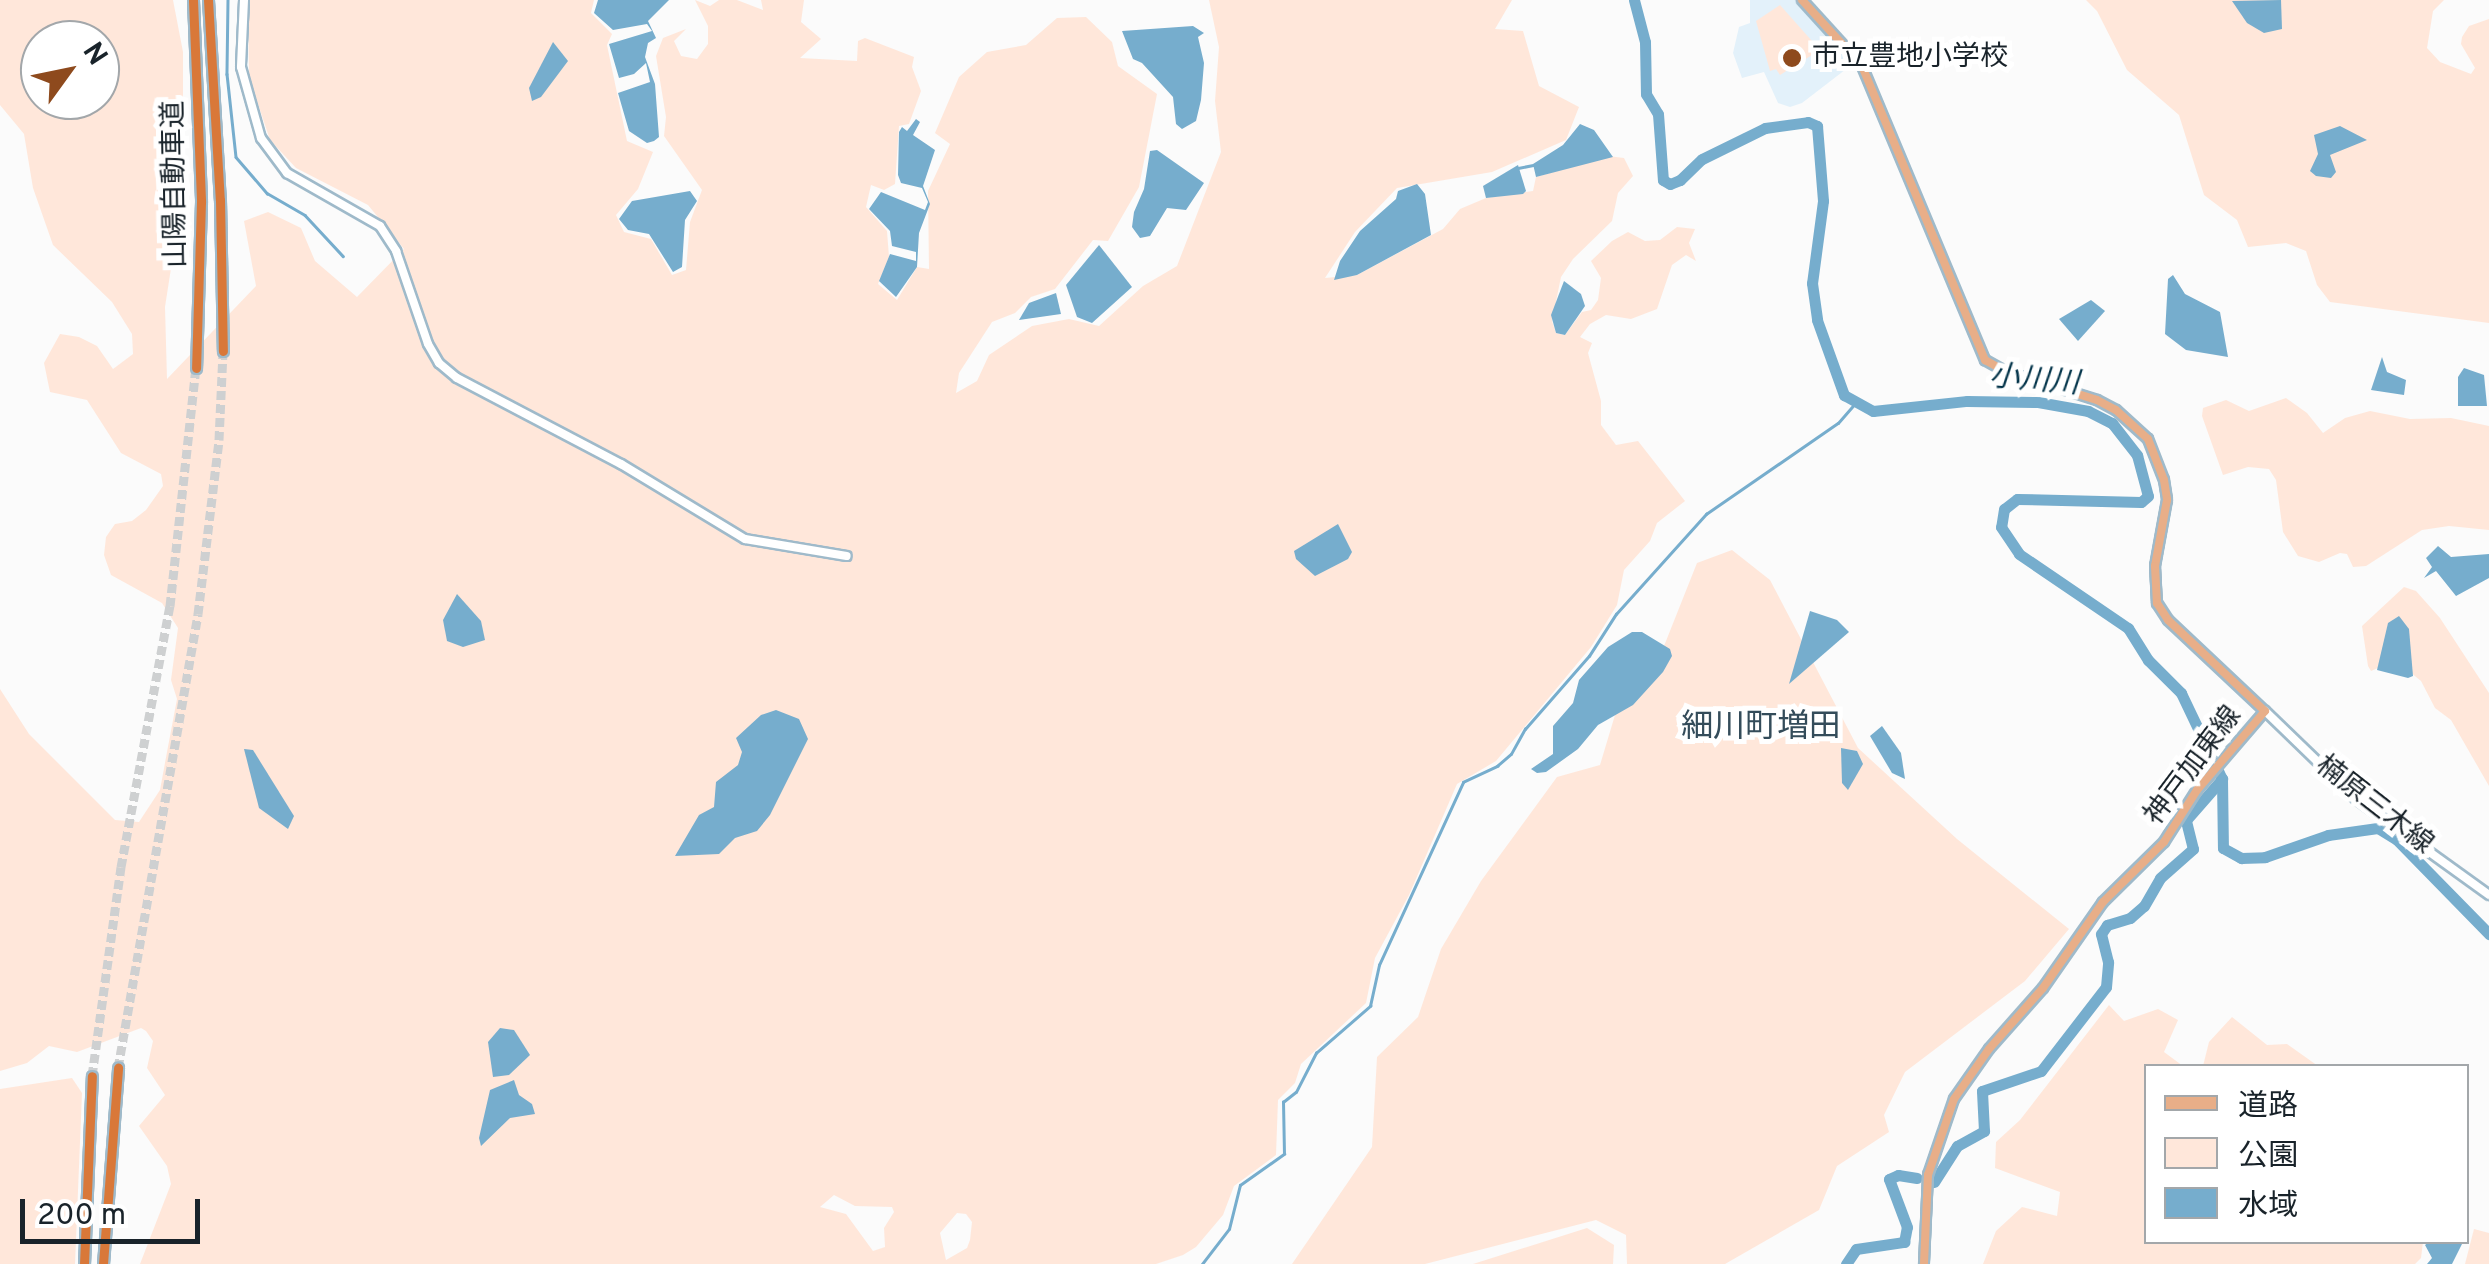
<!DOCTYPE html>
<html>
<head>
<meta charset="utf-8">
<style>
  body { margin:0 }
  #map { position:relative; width:2489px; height:1264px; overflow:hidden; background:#fbfbfb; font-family:Overpass,"Noto Sans JP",sans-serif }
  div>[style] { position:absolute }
  .built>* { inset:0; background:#e3f1fa }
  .green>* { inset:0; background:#ffe7da }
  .water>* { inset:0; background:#76adcd }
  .stream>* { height:2.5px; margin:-1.25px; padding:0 1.25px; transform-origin:1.25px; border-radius:1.25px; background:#76adcd }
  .river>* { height:11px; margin:-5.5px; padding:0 5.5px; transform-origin:5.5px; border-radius:5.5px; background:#76adcd }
  .highway-tunnel>* { height:9px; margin-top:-4.5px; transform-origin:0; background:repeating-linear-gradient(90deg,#ced0d1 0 9px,transparent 0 13.5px) }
  .roads { filter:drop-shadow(2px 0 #9fbaca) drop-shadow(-2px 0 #9fbaca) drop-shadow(0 2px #9fbaca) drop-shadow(0 -2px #9fbaca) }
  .secondary>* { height:8px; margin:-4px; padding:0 4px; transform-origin:4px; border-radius:4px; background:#fff }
  .primary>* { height:8px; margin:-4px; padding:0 4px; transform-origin:4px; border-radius:4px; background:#e8ae88 }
  .highway>* { height:9px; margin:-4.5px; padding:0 4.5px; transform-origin:4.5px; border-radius:4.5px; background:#d97839 }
  .dots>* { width:28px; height:28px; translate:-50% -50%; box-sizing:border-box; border:5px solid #fff; border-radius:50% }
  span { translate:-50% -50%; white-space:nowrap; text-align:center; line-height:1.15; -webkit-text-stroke:10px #fff; paint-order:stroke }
  .poi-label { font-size:28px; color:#19232a }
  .left { translate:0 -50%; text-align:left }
  .street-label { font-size:28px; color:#19232a }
  .water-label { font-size:30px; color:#023349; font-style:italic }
  .quarter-label { font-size:32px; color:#344c5a }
  .legend { position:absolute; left:2144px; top:1064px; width:325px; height:180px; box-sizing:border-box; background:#fff; border:2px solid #a3a7aa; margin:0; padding:12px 18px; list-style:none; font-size:30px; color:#19232a }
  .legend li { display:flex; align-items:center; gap:20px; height:50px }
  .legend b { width:50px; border:2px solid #a3a7aa }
  .north { position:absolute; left:20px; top:20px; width:100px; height:100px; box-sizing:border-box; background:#fff; border:2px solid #a3a7aa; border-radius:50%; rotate:57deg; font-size:28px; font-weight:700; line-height:40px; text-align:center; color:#19232a }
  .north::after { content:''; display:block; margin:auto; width:35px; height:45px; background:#8e4a1d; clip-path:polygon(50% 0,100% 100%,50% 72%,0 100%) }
  .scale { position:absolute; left:20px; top:1199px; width:180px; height:45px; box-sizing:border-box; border:5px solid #19232a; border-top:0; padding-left:12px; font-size:30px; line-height:35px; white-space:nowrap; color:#19232a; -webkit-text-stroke:8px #fff; paint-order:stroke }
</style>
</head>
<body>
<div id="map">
  <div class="built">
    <div style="clip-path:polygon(1750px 0,1796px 0,1854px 63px,1802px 103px,1790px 107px,1778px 103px,1764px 72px,1742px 78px,1733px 53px,1739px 27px,1750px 23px)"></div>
  </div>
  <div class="green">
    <div style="clip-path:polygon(evenodd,0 0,173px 0,183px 52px,183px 191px,165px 307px,167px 379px,256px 286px,244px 221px,268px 212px,301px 228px,315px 261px,357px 297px,404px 249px,368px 205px,296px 168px,270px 140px,249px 77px,248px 0,594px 0,591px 13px,612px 34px,607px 45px,627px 141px,653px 152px,638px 189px,616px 215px,624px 232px,651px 239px,672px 275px,686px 270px,690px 222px,702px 190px,664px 136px,666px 117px,656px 56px,663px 38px,686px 29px,674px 41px,681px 56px,697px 59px,708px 44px,708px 26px,695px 0,710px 6px,719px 0,737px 0,763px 10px,761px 0,804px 0,801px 22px,821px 39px,800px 58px,857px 61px,858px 41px,865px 38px,914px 57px,912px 67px,921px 91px,909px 124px,899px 126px,895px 184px,884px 190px,871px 185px,866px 207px,887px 231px,889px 257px,878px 284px,897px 300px,917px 267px,929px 269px,928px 191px,950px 144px,935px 133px,959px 77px,987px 52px,1026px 45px,1057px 18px,1086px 17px,1112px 42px,1118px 66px,1157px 94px,1139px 187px,1108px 241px,1093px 240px,1055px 289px,1031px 297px,1015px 313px,992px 322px,959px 373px,956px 393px,977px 381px,989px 355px,1032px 326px,1069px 319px,1099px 326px,1143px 286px,1177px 266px,1221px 152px,1215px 101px,1219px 47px,1209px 0,1512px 0,1495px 29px,1523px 31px,1539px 86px,1579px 107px,1566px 140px,1492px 172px,1397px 188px,1355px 232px,1325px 278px,1357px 275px,1443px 229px,1460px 209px,1486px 198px,1533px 191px,1536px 177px,1608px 156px,1624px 158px,1633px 176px,1618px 193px,1612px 221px,1573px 259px,1561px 277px,1552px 321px,1556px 333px,1565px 335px,1582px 312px,1591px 310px,1598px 300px,1601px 278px,1591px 261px,1612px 241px,1628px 232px,1645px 241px,1660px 240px,1677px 227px,1695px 229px,1689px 243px,1696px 261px,1686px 255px,1672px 265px,1657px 309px,1631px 319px,1606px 315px,1590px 324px,1580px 337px,1592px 343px,1588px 353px,1601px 401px,1601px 425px,1616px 445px,1638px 441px,1685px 501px,1657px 523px,1650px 541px,1624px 570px,1617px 605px,1591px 647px,1496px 761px,1457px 784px,1409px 895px,1375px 958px,1366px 1003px,1301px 1064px,1295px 1083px,1278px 1100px,1276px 1155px,1234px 1186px,1223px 1215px,1196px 1247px,1183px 1255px,1156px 1264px,140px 1264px,171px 1184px,167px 1166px,139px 1126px,165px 1095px,147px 1068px,153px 1041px,146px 1031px,141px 1028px,77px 1052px,49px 1046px,27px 1063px,0 1071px,0 689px,29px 734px,115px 820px,139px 822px,160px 790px,167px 752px,177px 699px,171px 680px,178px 628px,162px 603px,111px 575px,104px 555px,106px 537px,115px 524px,132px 521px,146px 510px,163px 486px,161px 474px,121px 453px,87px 400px,50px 392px,44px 363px,60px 334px,79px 337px,97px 346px,113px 369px,133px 354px,132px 334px,112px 302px,53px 245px,33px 188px,24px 134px,0 105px,0 0,40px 40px,100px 40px,100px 100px,40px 100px,40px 40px,0 0,834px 1195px,855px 1206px,892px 1207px,894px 1212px,884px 1228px,885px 1247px,873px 1251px,846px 1214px,820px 1207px,834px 1195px,0 0,957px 1213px,966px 1214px,972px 1222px,970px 1240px,967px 1248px,946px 1260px,940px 1233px,957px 1213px)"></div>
    <div style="clip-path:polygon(2086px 0,2444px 0,2433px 11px,2427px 48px,2440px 62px,2471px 74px,2475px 68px,2461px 44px,2462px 37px,2469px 26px,2489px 19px,2489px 323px,2330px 302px,2317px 285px,2306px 251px,2286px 243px,2248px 247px,2237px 220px,2204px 195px,2179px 115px,2127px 70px,2097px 11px)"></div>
    <div style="clip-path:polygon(1780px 5px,1820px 50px,1780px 75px,1776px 69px,1770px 71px,1756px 21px)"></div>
    <div style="clip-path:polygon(2286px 398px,2307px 413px,2323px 433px,2345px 418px,2370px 411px,2410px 419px,2451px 418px,2489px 426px,2489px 530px,2449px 526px,2422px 530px,2366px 566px,2353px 567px,2347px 554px,2340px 553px,2319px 562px,2298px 556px,2283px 532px,2276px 480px,2269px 469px,2248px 467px,2223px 475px,2202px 416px,2203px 408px,2226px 400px,2249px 411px)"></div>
    <div style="clip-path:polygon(1732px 550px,1770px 580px,1858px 748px,1957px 839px,2069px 929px,2025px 981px,1905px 1072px,1884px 1115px,1889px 1132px,1837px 1166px,1819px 1210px,1725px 1264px,1627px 1264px,1626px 1235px,1596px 1220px,1425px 1264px,1292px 1264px,1372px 1147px,1377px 1057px,1418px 1017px,1441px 949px,1481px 881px,1557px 777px,1600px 765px,1615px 715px,1664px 646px,1697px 563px)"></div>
    <div style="clip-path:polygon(2404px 587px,2416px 591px,2440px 618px,2489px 693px,2489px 786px,2451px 720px,2435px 708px,2421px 681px,2410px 672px,2378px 668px,2371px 671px,2368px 666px,2362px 626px)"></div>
    <div style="clip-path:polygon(2109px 1005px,2124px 1021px,2158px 1009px,2178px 1020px,2164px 1052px,2183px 1066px,2146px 1066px,2146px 1242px,2423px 1242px,2421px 1258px,2415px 1264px,1983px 1264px,1996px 1231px,2022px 1207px,2057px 1216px,2060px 1192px,1995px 1168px,1996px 1142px,2020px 1120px)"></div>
    <div style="clip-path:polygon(2232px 1017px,2267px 1045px,2287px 1044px,2318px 1066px,2203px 1066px,2209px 1042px)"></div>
    <div style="clip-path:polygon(72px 1078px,82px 1093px,75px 1264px,0 1264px,0 1089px)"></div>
    <div style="clip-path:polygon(1587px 1228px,1614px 1245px,1613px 1264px,1473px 1264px)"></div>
    <div style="clip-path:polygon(2474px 1229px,2489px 1233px,2489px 1264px,2465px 1264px)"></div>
  </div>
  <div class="water">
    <div style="clip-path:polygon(598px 0,669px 0,648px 21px,656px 38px,648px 43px,645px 57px,655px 84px,659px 137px,654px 141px,647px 143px,629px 131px,618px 93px,650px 82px,646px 63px,634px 74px,619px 78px,609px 44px,652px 31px,647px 24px,613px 30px,594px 13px)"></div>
    <div style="clip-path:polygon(2281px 0,2282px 29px,2264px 33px,2247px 23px,2232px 1px)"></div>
    <div style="clip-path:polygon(1193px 26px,1204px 33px,1198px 37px,1204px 63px,1201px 100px,1196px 121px,1182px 129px,1176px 124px,1173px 97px,1142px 63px,1133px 59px,1122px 31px)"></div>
    <div style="clip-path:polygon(553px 42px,568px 61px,541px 97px,532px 101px,529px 88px)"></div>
    <div style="clip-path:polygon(916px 119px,920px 122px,913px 135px,935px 150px,923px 186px,930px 204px,919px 233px,917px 267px,896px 297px,879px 281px,890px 254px,916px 261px,916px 252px,892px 246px,890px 231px,869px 209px,881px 192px,925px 210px,928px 202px,922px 188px,901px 183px,898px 175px,899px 132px,902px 127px,907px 131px)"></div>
    <div style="clip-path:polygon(1580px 124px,1594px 130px,1613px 157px,1536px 177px,1533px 164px,1563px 145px)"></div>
    <div style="clip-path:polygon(2340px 126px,2367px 140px,2330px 155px,2336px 172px,2331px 178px,2316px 176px,2310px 171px,2318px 154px,2314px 135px)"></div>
    <div style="clip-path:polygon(1157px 150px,1204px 183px,1186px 210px,1167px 208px,1150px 236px,1140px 238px,1132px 227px,1134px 212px,1144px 189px,1150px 151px)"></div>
    <div style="clip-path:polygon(1518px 165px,1526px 191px,1523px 194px,1486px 198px,1483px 186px)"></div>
    <div style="clip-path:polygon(1417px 184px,1425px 194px,1431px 235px,1357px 275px,1334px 280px,1340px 261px,1360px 231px,1396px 199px,1398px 191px)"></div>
    <div style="clip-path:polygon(690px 191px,697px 201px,685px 220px,682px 267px,673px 272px,649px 234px,628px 230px,619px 219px,632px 201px)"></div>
    <div style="clip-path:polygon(1099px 245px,1132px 287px,1092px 323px,1077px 317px,1066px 285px)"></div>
    <div style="clip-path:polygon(2173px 275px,2185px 294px,2220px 312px,2228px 357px,2186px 350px,2165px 334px,2168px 279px)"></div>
    <div style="clip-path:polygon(1564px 281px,1581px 294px,1585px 306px,1565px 335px,1556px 333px,1551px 315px)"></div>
    <div style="clip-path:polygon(1056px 293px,1061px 314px,1019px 320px,1029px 303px)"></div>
    <div style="clip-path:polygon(2091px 300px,2105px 311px,2078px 341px,2059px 319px)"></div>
    <div style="clip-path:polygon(2382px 357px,2387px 372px,2406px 380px,2404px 395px,2371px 390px)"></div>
    <div style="clip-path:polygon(2464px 368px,2484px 375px,2487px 406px,2458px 406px,2458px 377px)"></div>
    <div style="clip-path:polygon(1338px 524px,1352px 552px,1348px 559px,1315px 576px,1296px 559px,1294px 551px)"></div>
    <div style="clip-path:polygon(2438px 546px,2451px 557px,2489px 554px,2489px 578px,2456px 596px,2436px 571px,2424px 578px,2432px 567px,2426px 558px)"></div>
    <div style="clip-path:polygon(457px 594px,481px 621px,485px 640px,463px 647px,447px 641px,443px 620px)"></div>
    <div style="clip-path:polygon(1810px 611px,1837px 620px,1849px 632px,1789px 684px)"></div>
    <div style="clip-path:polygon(2399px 616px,2409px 629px,2413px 676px,2408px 678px,2377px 670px,2388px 623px)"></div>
    <div style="clip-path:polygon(1632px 632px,1642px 632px,1670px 649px,1672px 656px,1663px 672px,1633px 705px,1598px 725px,1578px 749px,1546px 772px,1537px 773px,1531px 769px,1553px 754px,1553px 726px,1573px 703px,1579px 680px,1608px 647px)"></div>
    <div style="clip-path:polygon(776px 710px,799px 719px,808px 739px,770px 815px,757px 831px,735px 838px,719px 854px,675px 856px,699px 815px,714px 807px,716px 782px,738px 765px,742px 752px,736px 738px,761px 715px)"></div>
    <div style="clip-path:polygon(1882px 726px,1901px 753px,1905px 779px,1892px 773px,1870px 736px)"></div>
    <div style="clip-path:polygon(1841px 748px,1857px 751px,1863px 764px,1848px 790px,1842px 783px)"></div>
    <div style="clip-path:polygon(244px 749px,253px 750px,294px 816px,288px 829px,259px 808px)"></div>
    <div style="clip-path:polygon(500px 1028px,514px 1030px,530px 1055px,509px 1075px,493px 1077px,488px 1042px)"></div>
    <div style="clip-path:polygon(514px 1080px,519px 1095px,532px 1104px,535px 1114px,510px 1118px,481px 1146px,479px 1138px,490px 1090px)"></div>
    <div style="clip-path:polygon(2429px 1242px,2463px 1242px,2452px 1264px,2427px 1264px,2432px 1258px,2425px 1245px)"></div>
  </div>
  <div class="stream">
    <div style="left:228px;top:0;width:74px;rotate:90.8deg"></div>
    <div style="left:227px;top:74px;width:83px;rotate:83.8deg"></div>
    <div style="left:236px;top:157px;width:48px;rotate:49.3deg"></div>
    <div style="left:267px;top:193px;width:44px;rotate:30.1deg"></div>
    <div style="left:305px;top:215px;width:56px;rotate:47.2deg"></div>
    <div style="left:1518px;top:168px;width:15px;rotate:-11deg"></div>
    <div style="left:1202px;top:1264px;width:44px;rotate:-52.4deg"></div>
    <div style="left:1229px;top:1229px;width:45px;rotate:-76deg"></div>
    <div style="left:1240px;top:1185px;width:54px;rotate:-35.2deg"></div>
    <div style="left:1284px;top:1154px;width:52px;rotate:-91.1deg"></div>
    <div style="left:1283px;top:1102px;width:16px;rotate:-38deg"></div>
    <div style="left:1296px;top:1092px;width:44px;rotate:-62.9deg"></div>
    <div style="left:1316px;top:1053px;width:72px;rotate:-41deg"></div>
    <div style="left:1370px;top:1006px;width:42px;rotate:-77.6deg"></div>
    <div style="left:1379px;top:965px;width:201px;rotate:-65.3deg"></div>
    <div style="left:1463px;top:782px;width:38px;rotate:-25deg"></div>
    <div style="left:1497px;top:766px;width:18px;rotate:-41deg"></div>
    <div style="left:1511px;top:754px;width:29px;rotate:-61deg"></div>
    <div style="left:1525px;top:729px;width:97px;rotate:-48.8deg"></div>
    <div style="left:1589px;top:656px;width:50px;rotate:-57.3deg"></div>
    <div style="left:1616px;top:614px;width:135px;rotate:-48deg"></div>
    <div style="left:1706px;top:514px;width:160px;rotate:-34.6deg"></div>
    <div style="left:1838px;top:423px;width:23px;rotate:-49deg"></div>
    <div style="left:1853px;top:406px;width:7px"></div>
  </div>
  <div class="river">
    <div style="left:1634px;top:0;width:43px;rotate:75.3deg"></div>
    <div style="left:1645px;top:42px;width:52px;rotate:88.9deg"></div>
    <div style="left:1646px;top:94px;width:23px;rotate:59deg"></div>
    <div style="left:1658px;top:114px;width:66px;rotate:85.7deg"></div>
    <div style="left:1663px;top:180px;width:8px;rotate:30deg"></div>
    <div style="left:1670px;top:184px;width:11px;rotate:-22deg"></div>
    <div style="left:1680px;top:180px;width:30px;rotate:-44deg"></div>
    <div style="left:1702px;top:159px;width:70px;rotate:-26.2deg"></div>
    <div style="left:1765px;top:128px;width:43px;rotate:-7.9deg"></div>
    <div style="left:1808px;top:122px;width:10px;rotate:24deg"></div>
    <div style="left:1817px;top:126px;width:75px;rotate:85.4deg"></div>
    <div style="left:1823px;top:201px;width:83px;rotate:97.6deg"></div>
    <div style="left:1812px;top:283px;width:37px;rotate:82deg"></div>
    <div style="left:1817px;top:320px;width:80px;rotate:70.2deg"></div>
    <div style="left:1844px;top:395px;width:33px;rotate:29deg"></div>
    <div style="left:1873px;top:411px;width:95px;rotate:-6.1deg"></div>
    <div style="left:1967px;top:401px;width:71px;rotate:0.8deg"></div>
    <div style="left:2038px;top:402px;width:51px;rotate:10.2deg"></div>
    <div style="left:2088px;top:411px;width:27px;rotate:27deg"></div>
    <div style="left:2112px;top:423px;width:41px;rotate:52deg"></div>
    <div style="left:2137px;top:455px;width:42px;rotate:75deg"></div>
    <div style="left:2148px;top:496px;width:9px;rotate:139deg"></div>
    <div style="left:2141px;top:502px;width:124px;rotate:-178.6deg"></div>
    <div style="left:2017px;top:499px;width:16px;rotate:142deg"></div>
    <div style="left:2004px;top:509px;width:18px;rotate:99deg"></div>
    <div style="left:2001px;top:527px;width:32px;rotate:56deg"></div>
    <div style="left:2019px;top:554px;width:132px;rotate:34.2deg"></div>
    <div style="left:2128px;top:628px;width:38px;rotate:58deg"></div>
    <div style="left:2148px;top:660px;width:47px;rotate:45deg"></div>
    <div style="left:2181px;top:693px;width:95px;rotate:64.5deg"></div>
    <div style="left:2222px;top:779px;width:69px;rotate:89.2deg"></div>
    <div style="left:2223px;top:848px;width:21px;rotate:29deg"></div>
    <div style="left:2241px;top:858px;width:24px;rotate:-2deg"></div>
    <div style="left:2265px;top:857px;width:67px;rotate:-19.2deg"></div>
    <div style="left:2328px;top:835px;width:50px;rotate:-8deg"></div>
    <div style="left:2378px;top:828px;width:22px;rotate:32deg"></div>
    <div style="left:2397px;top:840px;width:132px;rotate:45.6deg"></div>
    <div style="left:1934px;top:1182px;width:43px;rotate:-57.4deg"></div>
    <div style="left:1957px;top:1146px;width:31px;rotate:-29deg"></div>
    <div style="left:1984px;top:1131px;width:40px;rotate:-92.9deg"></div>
    <div style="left:1982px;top:1091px;width:62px;rotate:-18.7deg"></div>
    <div style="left:2041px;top:1071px;width:106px;rotate:-52.3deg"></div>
    <div style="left:2106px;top:987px;width:25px;rotate:-85deg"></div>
    <div style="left:2108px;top:962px;width:29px;rotate:-104deg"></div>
    <div style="left:2101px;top:934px;width:11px;rotate:-56deg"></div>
    <div style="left:2107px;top:925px;width:24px;rotate:-17deg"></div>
    <div style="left:2130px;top:918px;width:18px;rotate:-41deg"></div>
    <div style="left:2144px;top:906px;width:32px;rotate:-60deg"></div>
    <div style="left:2160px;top:878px;width:44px;rotate:-41.3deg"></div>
    <div style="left:2193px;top:849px;width:30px;rotate:-104deg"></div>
    <div style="left:2186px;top:820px;width:55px;rotate:-48.7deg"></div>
    <div style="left:1846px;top:1264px;width:18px;rotate:-56deg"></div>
    <div style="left:1856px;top:1249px;width:49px;rotate:-8.3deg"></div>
    <div style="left:1904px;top:1242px;width:15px;rotate:-79deg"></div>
    <div style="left:1907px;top:1227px;width:51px;rotate:-110.6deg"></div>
    <div style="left:1889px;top:1179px;width:10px;rotate:-24deg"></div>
    <div style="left:1898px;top:1175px;width:19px;rotate:9deg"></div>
  </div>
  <div class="highway-tunnel">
    <div style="left:118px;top:1068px;width:461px;rotate:-80deg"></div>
    <div style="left:198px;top:614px;width:175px;rotate:-83.1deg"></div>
    <div style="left:219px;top:440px;width:89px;rotate:-87.4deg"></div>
    <div style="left:92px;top:1076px;width:211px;rotate:-82.1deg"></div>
    <div style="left:121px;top:867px;width:266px;rotate:-79.4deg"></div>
    <div style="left:170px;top:606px;width:239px;rotate:-83.8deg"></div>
  </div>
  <div class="roads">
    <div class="secondary">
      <div style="left:244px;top:0;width:67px;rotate:92.6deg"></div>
      <div style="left:241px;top:67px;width:74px;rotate:74.3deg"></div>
      <div style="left:261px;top:138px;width:44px;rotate:53.4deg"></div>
      <div style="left:287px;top:173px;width:107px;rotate:29.7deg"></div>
      <div style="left:380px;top:226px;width:30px;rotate:57deg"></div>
      <div style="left:396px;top:251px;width:98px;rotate:71deg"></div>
      <div style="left:428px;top:344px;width:22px;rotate:60deg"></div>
      <div style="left:439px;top:363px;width:23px;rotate:40deg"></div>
      <div style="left:457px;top:378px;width:185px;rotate:27.7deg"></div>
      <div style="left:621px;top:464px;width:145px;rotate:31.2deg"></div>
      <div style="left:745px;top:539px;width:103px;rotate:9.5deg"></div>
      <div style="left:2265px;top:711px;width:127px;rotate:44deg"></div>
      <div style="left:2356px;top:799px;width:164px;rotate:35.8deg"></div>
    </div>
    <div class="primary">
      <div style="left:1802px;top:0;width:89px;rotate:47.7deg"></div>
      <div style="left:1862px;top:66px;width:319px;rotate:67.3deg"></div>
      <div style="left:1985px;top:360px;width:23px;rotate:29deg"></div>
      <div style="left:2005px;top:371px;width:96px;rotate:17.5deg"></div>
      <div style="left:2097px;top:400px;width:21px;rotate:28deg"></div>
      <div style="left:2116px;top:410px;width:43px;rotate:42.2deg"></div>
      <div style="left:2148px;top:439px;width:44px;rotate:68.7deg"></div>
      <div style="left:2164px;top:480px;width:20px;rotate:81deg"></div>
      <div style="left:2167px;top:500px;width:67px;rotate:100.3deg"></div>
      <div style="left:2155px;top:566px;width:37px;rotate:87deg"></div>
      <div style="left:2157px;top:603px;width:20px;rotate:57deg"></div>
      <div style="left:2168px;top:620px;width:133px;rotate:43.2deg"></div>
      <div style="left:2265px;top:711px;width:104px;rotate:130.7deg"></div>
      <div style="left:2197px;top:790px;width:62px;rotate:122.4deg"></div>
      <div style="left:2164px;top:842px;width:86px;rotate:135.5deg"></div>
      <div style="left:2103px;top:902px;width:105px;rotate:124.9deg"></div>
      <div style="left:2043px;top:988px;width:81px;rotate:131.5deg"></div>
      <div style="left:1989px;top:1049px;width:61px;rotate:125deg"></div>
      <div style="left:1954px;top:1099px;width:80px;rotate:108.9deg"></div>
      <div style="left:1928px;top:1175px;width:89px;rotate:92.6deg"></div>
    </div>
    <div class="highway">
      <div style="left:193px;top:0;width:202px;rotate:87.7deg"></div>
      <div style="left:201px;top:202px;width:166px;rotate:91.7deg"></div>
      <div style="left:208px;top:0;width:200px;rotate:86.6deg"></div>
      <div style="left:220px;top:200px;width:151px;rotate:88.9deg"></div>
      <div style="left:84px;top:1264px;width:188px;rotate:-87.6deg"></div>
      <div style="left:103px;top:1264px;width:197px;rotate:-85.6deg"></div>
    </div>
  </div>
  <div class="dots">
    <div style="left:1792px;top:58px;background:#8e4a1d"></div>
  </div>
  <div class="poi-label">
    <span class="left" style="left:1812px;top:58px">市立豊地小学校</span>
  </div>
  <div class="street-label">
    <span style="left:176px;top:184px;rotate:-91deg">山陽自動車道</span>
    <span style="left:2194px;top:766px;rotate:-53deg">神戸加東線</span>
    <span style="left:2374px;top:806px;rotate:38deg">楠原三木線</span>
  </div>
  <div class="water-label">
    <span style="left:2034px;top:382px;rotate:5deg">小川川</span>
  </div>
  <div class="quarter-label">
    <span style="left:1761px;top:728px">細川町増田</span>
  </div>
  <ul class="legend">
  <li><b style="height:12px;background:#e8ae88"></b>道路</li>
  <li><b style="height:28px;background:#ffe7da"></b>公園</li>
  <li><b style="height:28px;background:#76adcd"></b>水域</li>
  </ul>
  <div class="north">N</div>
  <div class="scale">200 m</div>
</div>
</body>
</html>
